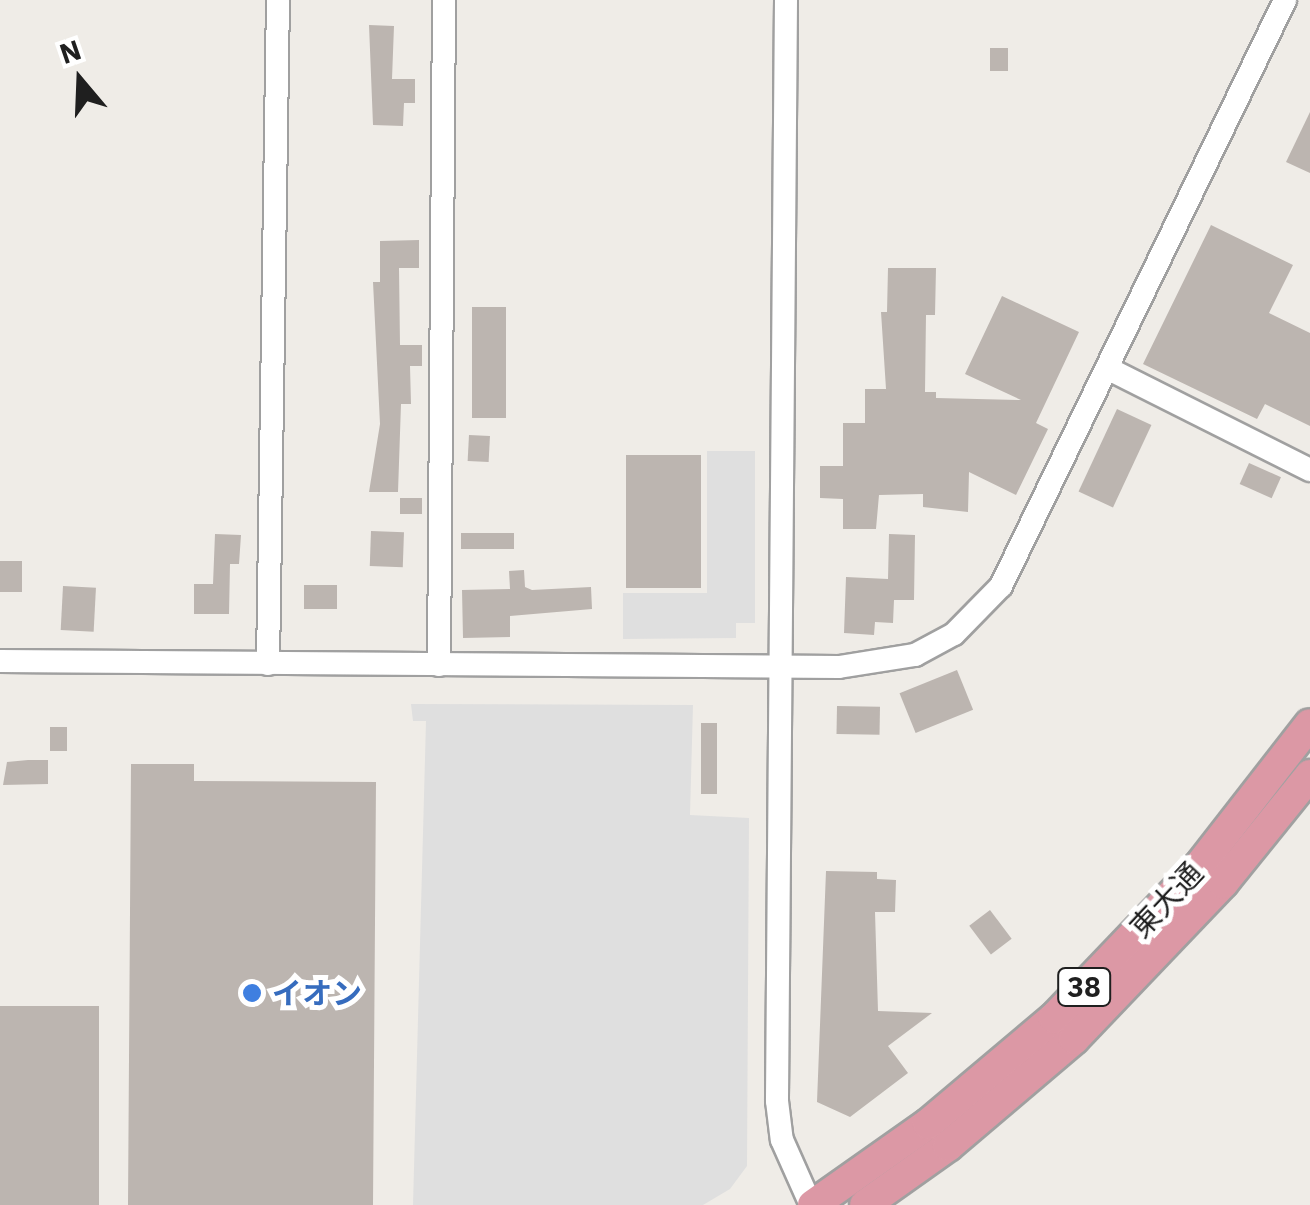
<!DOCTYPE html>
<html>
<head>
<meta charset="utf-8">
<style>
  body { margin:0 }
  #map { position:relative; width:1310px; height:1205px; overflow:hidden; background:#efece7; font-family:"IBM Plex Sans","Noto Sans JP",sans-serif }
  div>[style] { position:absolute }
  .parking>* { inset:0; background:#dfdfdf }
  .building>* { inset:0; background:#bcb5b0; transform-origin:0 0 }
  .roads { filter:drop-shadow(2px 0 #a0a0a0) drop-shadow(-2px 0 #a0a0a0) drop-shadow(0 2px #a0a0a0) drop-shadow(0 -2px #a0a0a0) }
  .minor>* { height:22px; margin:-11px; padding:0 11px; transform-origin:11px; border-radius:11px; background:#fff }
  .highway>* { height:30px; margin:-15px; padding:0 15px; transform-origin:15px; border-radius:15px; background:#dc98a5 }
  .dots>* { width:28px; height:28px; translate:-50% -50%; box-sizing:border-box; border:5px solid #fff; border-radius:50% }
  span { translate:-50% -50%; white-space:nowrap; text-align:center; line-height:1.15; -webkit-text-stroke:10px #fff; paint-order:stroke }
  .shield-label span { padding:2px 8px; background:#fff; border:2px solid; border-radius:8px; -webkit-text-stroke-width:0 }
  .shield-label { font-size:28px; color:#1f1f1f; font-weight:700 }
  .street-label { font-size:30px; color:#1f1f1f }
  .shop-label { font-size:30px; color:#366cbe; font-weight:700 }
  .left { translate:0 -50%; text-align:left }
  .north { position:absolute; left:30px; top:30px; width:100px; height:100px; -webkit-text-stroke:8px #fff; paint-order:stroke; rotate:341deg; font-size:28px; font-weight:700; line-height:40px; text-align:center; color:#1f1f1f }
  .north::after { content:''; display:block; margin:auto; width:35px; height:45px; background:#1f1f1f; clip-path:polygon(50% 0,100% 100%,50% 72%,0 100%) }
</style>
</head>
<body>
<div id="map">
  <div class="parking">
    <div style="clip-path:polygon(707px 451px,755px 451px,755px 623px,736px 623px,736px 638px,623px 639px,623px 593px,707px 593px)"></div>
    <div style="clip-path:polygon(411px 704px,693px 705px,690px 815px,749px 818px,747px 1166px,730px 1189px,703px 1205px,413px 1205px,426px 721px,413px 721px)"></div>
  </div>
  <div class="building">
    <div style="clip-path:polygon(369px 25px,394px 26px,392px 79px,415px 79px,415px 103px,404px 103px,403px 126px,373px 125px)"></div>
    <div style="left:990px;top:48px;width:18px;height:23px"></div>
    <div style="clip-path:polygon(1310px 112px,1310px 173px,1286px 162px)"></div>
    <div style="clip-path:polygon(1211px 225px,1293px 265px,1269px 313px,1310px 333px,1310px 426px,1265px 404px,1257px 419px,1143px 364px)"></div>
    <div style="clip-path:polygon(419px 240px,419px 268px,399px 268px,400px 345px,422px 345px,422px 366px,410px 366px,411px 404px,401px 404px,398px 492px,369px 492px,380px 424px,373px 282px,380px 282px,380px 241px)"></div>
    <div style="clip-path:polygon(888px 268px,936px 268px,935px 315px,926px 315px,925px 392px,936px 392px,936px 398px,1021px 400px,965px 374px,1002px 296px,1079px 332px,1036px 423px,1048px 429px,1016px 495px,969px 472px,968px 512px,923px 507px,923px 494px,879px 495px,876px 529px,843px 529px,843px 499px,820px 498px,820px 466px,843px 466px,843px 423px,865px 423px,865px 389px,886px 389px,881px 312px,887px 312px)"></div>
    <div style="left:472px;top:307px;width:34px;height:111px"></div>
    <div style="left:1117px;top:409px;width:38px;height:91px;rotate:25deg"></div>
    <div style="left:469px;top:435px;width:21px;height:26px;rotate:3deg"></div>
    <div style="left:626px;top:455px;width:75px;height:133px"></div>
    <div style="left:1249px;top:463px;width:35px;height:23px;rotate:24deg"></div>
    <div style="left:400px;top:498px;width:22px;height:16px"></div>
    <div style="left:371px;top:531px;width:33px;height:35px;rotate:2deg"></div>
    <div style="left:461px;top:533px;width:53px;height:16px"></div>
    <div style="clip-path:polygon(215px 534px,241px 535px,239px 564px,230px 564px,229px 614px,194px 614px,194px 584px,213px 584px)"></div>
    <div style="clip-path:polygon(889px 534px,915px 535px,914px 600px,894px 600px,893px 623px,875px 622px,874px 635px,844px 633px,846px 577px,888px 579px)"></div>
    <div style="left:0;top:561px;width:22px;height:31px"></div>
    <div style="clip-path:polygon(524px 570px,525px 587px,532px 590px,591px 587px,592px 609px,510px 616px,510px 637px,463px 638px,462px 590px,510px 589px,509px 571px)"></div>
    <div style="left:337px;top:585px;width:24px;height:33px;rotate:90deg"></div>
    <div style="left:63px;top:586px;width:33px;height:44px;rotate:3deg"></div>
    <div style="left:957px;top:670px;width:43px;height:62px;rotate:68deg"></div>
    <div style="left:837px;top:706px;width:43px;height:28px;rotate:1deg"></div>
    <div style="left:701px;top:723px;width:16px;height:71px"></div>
    <div style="left:50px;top:727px;width:17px;height:24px"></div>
    <div style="clip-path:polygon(28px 760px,48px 760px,48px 784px,3px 785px,7px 762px)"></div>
    <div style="clip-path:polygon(131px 764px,194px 764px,194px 781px,376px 782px,373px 1205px,128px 1205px)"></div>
    <div style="clip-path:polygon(826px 871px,877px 872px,877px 879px,896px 880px,895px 912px,875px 912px,878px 1011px,932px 1013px,888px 1046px,908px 1073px,850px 1117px,817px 1102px)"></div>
    <div style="left:990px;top:910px;width:36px;height:26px;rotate:53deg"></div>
    <div style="left:0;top:1006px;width:99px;height:199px"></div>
  </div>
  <div class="roads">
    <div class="minor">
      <div style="left:786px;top:0;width:1101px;rotate:90.47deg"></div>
      <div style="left:777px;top:1101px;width:39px;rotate:83deg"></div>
      <div style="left:782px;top:1140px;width:71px;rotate:66deg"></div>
      <div style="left:1107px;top:368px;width:227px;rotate:26.7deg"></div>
      <div style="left:0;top:661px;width:839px;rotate:0.41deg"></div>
      <div style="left:839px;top:667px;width:77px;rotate:-9deg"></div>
      <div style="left:915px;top:655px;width:44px;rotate:-28.3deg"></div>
      <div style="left:954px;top:634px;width:67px;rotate:-45.6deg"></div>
      <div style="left:1001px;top:586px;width:651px;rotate:-64.14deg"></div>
      <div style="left:268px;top:664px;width:664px;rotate:-89.14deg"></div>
      <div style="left:439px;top:665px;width:665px;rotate:-89.57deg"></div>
    </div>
    <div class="highway">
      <div style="left:813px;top:1205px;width:141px;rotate:-35.2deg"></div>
      <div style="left:928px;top:1124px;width:165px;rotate:-40.1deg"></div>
      <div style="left:1054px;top:1018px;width:213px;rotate:-46.3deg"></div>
      <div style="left:1201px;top:864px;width:177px;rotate:-52.1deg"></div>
      <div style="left:865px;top:1205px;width:102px;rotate:-35.4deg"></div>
      <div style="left:948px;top:1146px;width:165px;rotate:-40.3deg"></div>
      <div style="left:1074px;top:1039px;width:216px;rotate:-46.3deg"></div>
      <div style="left:1223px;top:883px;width:139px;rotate:-51.1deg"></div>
    </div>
  </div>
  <div class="dots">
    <div style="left:252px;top:993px;background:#3f7fe0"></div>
  </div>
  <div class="shield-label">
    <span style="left:1084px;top:987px">38</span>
  </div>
  <div class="street-label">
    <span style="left:1166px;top:900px;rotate:-47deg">東大通</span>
  </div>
  <div class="shop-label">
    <span class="left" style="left:272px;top:993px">イオン</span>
  </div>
  <div class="north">N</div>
</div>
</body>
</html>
